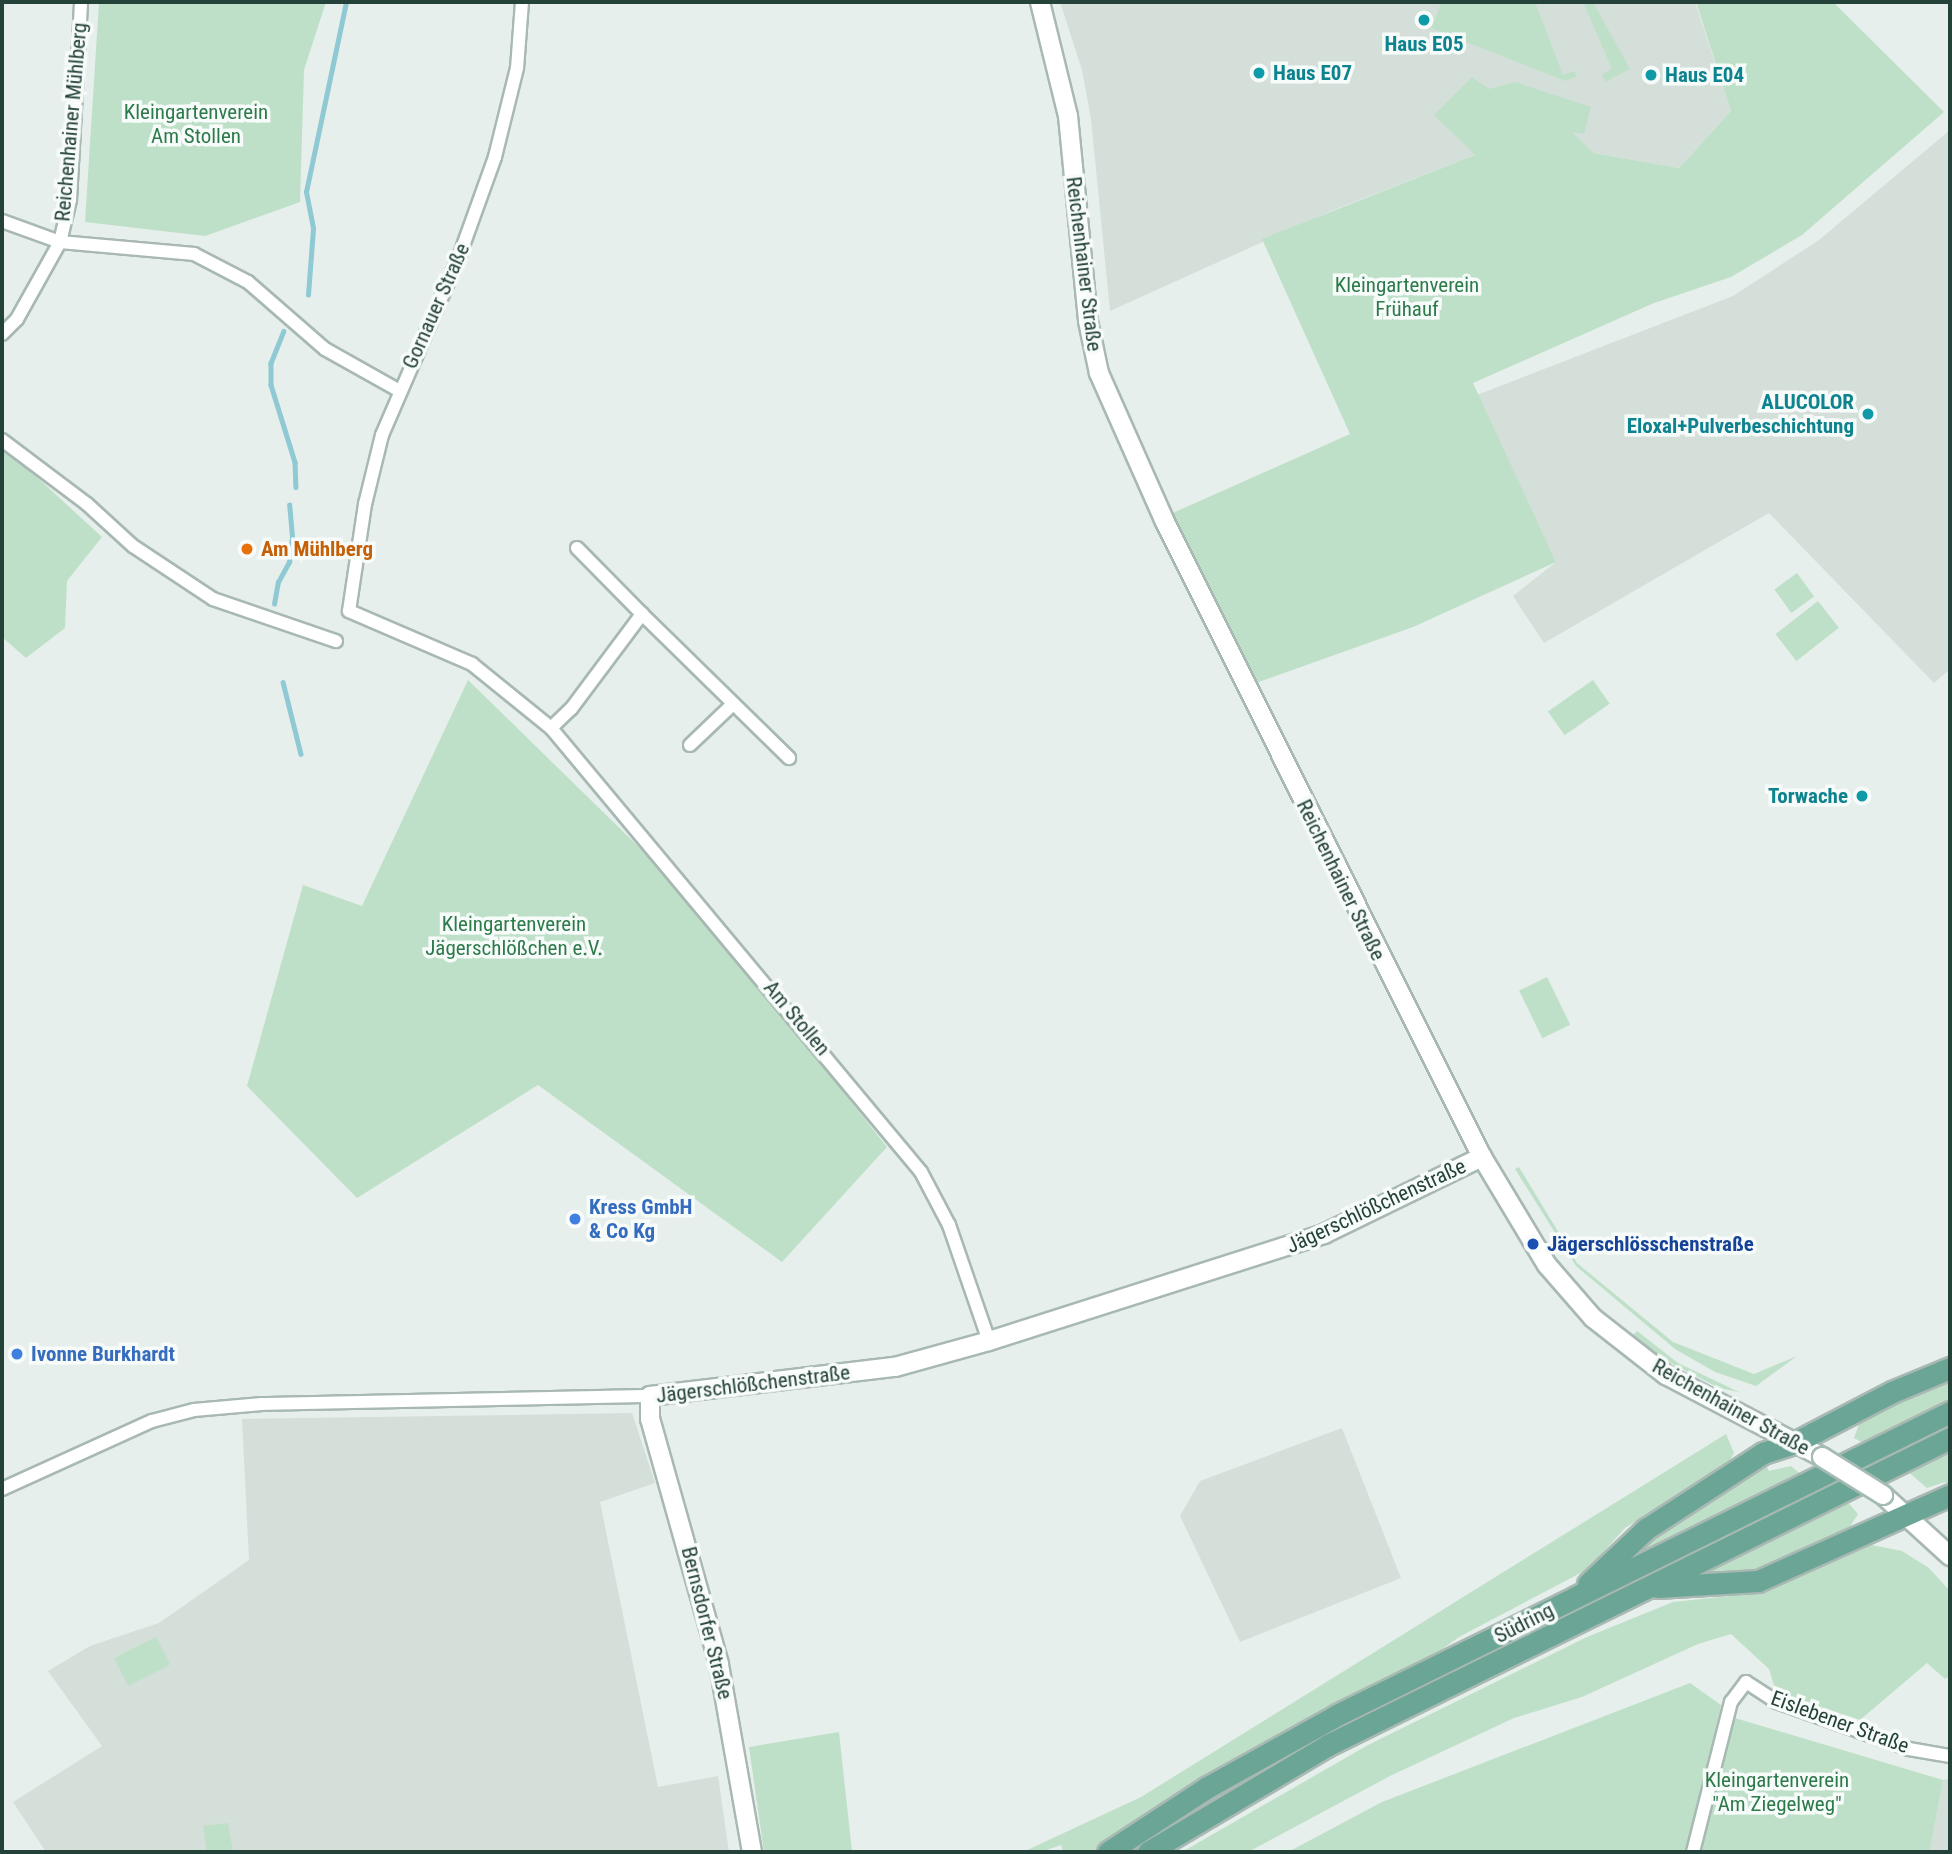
<!DOCTYPE html>
<html>
<head>
<meta charset="utf-8">
<style>
  body { margin:0 }
  #map { position:relative; width:1952px; height:1854px; overflow:hidden; background:#e6efeb; font-family:"Roboto Condensed",sans-serif }
  div>[style] { position:absolute }
  .built>* { inset:0; background:#d4dfda }
  .green>* { inset:0; background:#bfe0c8; transform-origin:0 0 }
  .stream>* { height:4.5px; margin:-2.25px; padding:0 2.25px; transform-origin:2.25px; border-radius:2.25px; background:#8ec9d4 }
  .roads { filter:drop-shadow(2px 0 #a8b8b2) drop-shadow(-2px 0 #a8b8b2) drop-shadow(0 2px #a8b8b2) drop-shadow(0 -2px #a8b8b2) }
  .street>* { height:12px; margin:-6px; padding:0 6px; transform-origin:6px; border-radius:6px; background:#fff }
  .secondary>* { height:18px; margin:-9px; padding:0 9px; transform-origin:9px; border-radius:9px; background:#fff }
  .primary>* { height:21px; margin:-10.5px; padding:0 10.5px; transform-origin:10.5px; border-radius:10.5px; background:#6aa596 }
  .bridges { filter:drop-shadow(2px 0 #a4bbb3) drop-shadow(-2px 0 #a4bbb3) drop-shadow(0 2px #a4bbb3) drop-shadow(0 -2px #a4bbb3) }
  .secondary-bridge>* { height:18px; margin:-9px; padding:0 9px; transform-origin:9px; border-radius:9px; background:#fff }
  .dots>* { width:19px; height:19px; translate:-50% -50%; box-sizing:border-box; border:4px solid #f7fbf9; border-radius:50% }
  span { translate:-50% -50%; white-space:nowrap; text-align:center; line-height:1.15; -webkit-text-stroke:7px #f7fbf9; paint-order:stroke }
  .culture-label { font-size:21px; color:#0d838f; font-weight:700 }
  .left { translate:0 -50%; text-align:left }
  .right { translate:-100% -50%; text-align:right }
  .park-label { font-size:21px; color:#2d7a4b }
  .street-label { font-size:21px; color:#24423a }
  .food-label { font-size:21px; color:#c56008; font-weight:700 }
  .shop-label { font-size:21px; color:#366cbe; font-weight:700 }
  .transit-label { font-size:21px; color:#164399; font-weight:700 }
  .frame { position:absolute; inset:0; border:4px solid #24423a; pointer-events:none }
</style>
</head>
<body>
<div id="map">
  <div class="built">
    <div style="clip-path:polygon(1060px 2px,1695px 2px,1731px 111px,1679px 168px,1594px 153px,1567px 128px,1493px 148px,1331px 211px,1110px 311px,1091px 119px,1082px 70px)"></div>
    <div style="clip-path:polygon(1950px 130px,1950px 669px,1934px 683px,1769px 513px,1544px 643px,1513px 596px,1556px 562px,1477px 395px,1733px 296px,1819px 240px)"></div>
    <div style="clip-path:polygon(632px 1413px,655px 1483px,600px 1502px,658px 1787px,718px 1776px,729px 1852px,46px 1852px,13px 1802px,102px 1746px,48px 1671px,90px 1646px,159px 1623px,249px 1560px,242px 1419px)"></div>
    <div style="clip-path:polygon(1342px 1428px,1401px 1578px,1240px 1642px,1180px 1516px,1200px 1481px)"></div>
    <div style="clip-path:polygon(1950px 1778px,1950px 1852px,1935px 1852px,1930px 1850px,1943px 1780px)"></div>
  </div>
  <div class="green">
    <div style="clip-path:polygon(99px 2px,326px 2px,304px 70px,300px 202px,205px 236px,85px 222px)"></div>
    <div style="clip-path:polygon(1442px 2px,1535px 2px,1563px 75px,1575px 71px,1576px 77px,1565px 81px,1431px 28px)"></div>
    <div style="clip-path:polygon(1583px 2px,1593px 2px,1630px 69px,1605px 82px,1602px 74px,1612px 69px)"></div>
    <div style="clip-path:polygon(1696px 2px,1833px 2px,1944px 112px,1802px 235px,1731px 277px,1654px 303px,1473px 383px,1556px 562px,1413px 627px,1250px 685px,1166px 516px,1350px 434px,1262px 239px,1475px 155px,1434px 115px,1472px 77px,1489px 89px,1515px 82px,1591px 107px,1584px 134px,1572px 132px,1594px 153px,1679px 168px,1731px 111px)"></div>
    <div style="clip-path:polygon(2px 445px,102px 537px,67px 581px,65px 628px,26px 658px,2px 637px)"></div>
    <div style="left:1797px;top:573px;width:29px;height:28px;rotate:54deg"></div>
    <div style="left:1818px;top:601px;width:34px;height:54px;rotate:52deg"></div>
    <div style="clip-path:polygon(468px 680px,686px 893px,887px 1147px,782px 1262px,538px 1085px,357px 1198px,247px 1086px,303px 885px,362px 906px)"></div>
    <div style="left:1593px;top:680px;width:29px;height:55px;rotate:55deg"></div>
    <div style="left:1547px;top:977px;width:53px;height:31px;rotate:64deg"></div>
    <div style="clip-path:polygon(1519px 1167px,1577px 1263px,1673px 1342px,1754px 1374px,1797px 1356px,1756px 1386px,1715px 1372px,1675px 1349px,1576px 1266px,1515px 1169px)"></div>
    <div style="clip-path:polygon(1637px 1331px,1678px 1363px,1739px 1392px,1719px 1388px,1665px 1360px,1632px 1336px)"></div>
    <div style="clip-path:polygon(1950px 1374px,1950px 1402px,1865px 1444px,1854px 1438px,1862px 1416px)"></div>
    <div style="clip-path:polygon(1726px 1434px,1734px 1453px,1727px 1465px,1625px 1528px,1588px 1569px,1459px 1637px,1420px 1665px,1141px 1819px,1093px 1852px,1063px 1852px,1061px 1845px,1041px 1852px,1023px 1852px,1141px 1797px)"></div>
    <div style="clip-path:polygon(1950px 1448px,1948px 1486px,1945px 1482px,1927px 1488px,1906px 1470px)"></div>
    <div style="clip-path:polygon(1766px 1465px,1769px 1471px,1791px 1466px,1803px 1476px,1626px 1564px,1643px 1539px)"></div>
    <div style="clip-path:polygon(1824px 1485px,1827px 1490px,1182px 1821px,1133px 1852px,1121px 1852px,1333px 1726px)"></div>
    <div style="clip-path:polygon(1845px 1499px,1858px 1514px,1846px 1533px,1762px 1573px,1685px 1581px)"></div>
    <div style="clip-path:polygon(1872px 1545px,1902px 1551px,1929px 1568px,1950px 1591px,1950px 1676px,1945px 1679px,1927px 1663px,1860px 1720px,1776px 1692px,1769px 1669px,1731px 1634px,1698px 1644px,1582px 1697px,1514px 1718px,1390px 1776px,1248px 1852px,1182px 1852px,1368px 1745px,1587px 1637px,1673px 1602px,1766px 1592px)"></div>
    <div style="left:156px;top:1637px;width:31px;height:47px;rotate:63deg"></div>
    <div style="clip-path:polygon(1690px 1683px,1721px 1705px,1688px 1852px,1288px 1852px,1382px 1802px)"></div>
    <div style="clip-path:polygon(1735px 1718px,1943px 1780px,1930px 1850px,1935px 1852px,1700px 1852px)"></div>
    <div style="clip-path:polygon(839px 1732px,852px 1852px,764px 1852px,749px 1747px)"></div>
    <div style="clip-path:polygon(228px 1823px,233px 1852px,207px 1852px,203px 1826px)"></div>
  </div>
  <div class="stream">
    <div style="left:308px;top:295px;width:67px;rotate:-85.7deg"></div>
    <div style="left:313px;top:228px;width:37px;rotate:-101deg"></div>
    <div style="left:306px;top:192px;width:194px;rotate:-78.1deg"></div>
    <div style="left:284px;top:331px;width:35px;rotate:112deg"></div>
    <div style="left:271px;top:363px;width:22px;rotate:90deg"></div>
    <div style="left:271px;top:385px;width:81px;rotate:72.7deg"></div>
    <div style="left:295px;top:462px;width:25px;rotate:88deg"></div>
    <div style="left:274px;top:604px;width:22px;rotate:-80deg"></div>
    <div style="left:278px;top:582px;width:23px;rotate:-61deg"></div>
    <div style="left:289px;top:562px;width:25px;rotate:-83deg"></div>
    <div style="left:292px;top:537px;width:32px;rotate:-95deg"></div>
    <div style="left:283px;top:682px;width:74px;rotate:76deg"></div>
  </div>
  <div class="roads">
    <div class="street">
      <div style="left:522px;top:2px;width:66px;rotate:94.3deg"></div>
      <div style="left:517px;top:68px;width:92px;rotate:103.9deg"></div>
      <div style="left:495px;top:157px;width:106px;rotate:109.8deg"></div>
      <div style="left:459px;top:257px;width:194px;rotate:113.4deg"></div>
      <div style="left:382px;top:435px;width:71px;rotate:103.8deg"></div>
      <div style="left:365px;top:504px;width:108px;rotate:98.5deg"></div>
      <div style="left:349px;top:611px;width:134px;rotate:23.3deg"></div>
      <div style="left:472px;top:664px;width:102px;rotate:39deg"></div>
      <div style="left:551px;top:728px;width:578px;rotate:50.19deg"></div>
      <div style="left:921px;top:1172px;width:60px;rotate:62.2deg"></div>
      <div style="left:949px;top:1225px;width:123px;rotate:71deg"></div>
      <div style="left:2px;top:221px;width:62px;rotate:19.9deg"></div>
      <div style="left:60px;top:242px;width:135px;rotate:5.1deg"></div>
      <div style="left:194px;top:254px;width:61px;rotate:27.4deg"></div>
      <div style="left:248px;top:282px;width:102px;rotate:41deg"></div>
      <div style="left:325px;top:349px;width:84px;rotate:29.3deg"></div>
      <div style="left:2px;top:334px;width:21px;rotate:-45deg"></div>
      <div style="left:17px;top:319px;width:88px;rotate:-60.8deg"></div>
      <div style="left:60px;top:242px;width:43px;rotate:-76.6deg"></div>
      <div style="left:70px;top:200px;width:198px;rotate:-86.8deg"></div>
      <div style="left:2px;top:440px;width:106px;rotate:37deg"></div>
      <div style="left:87px;top:504px;width:62px;rotate:42.4deg"></div>
      <div style="left:133px;top:546px;width:96px;rotate:33.5deg"></div>
      <div style="left:213px;top:599px;width:130px;rotate:18.9deg"></div>
      <div style="left:577px;top:548px;width:93px;rotate:45.4deg"></div>
      <div style="left:551px;top:728px;width:28px;rotate:-44deg"></div>
      <div style="left:571px;top:709px;width:119px;rotate:-53.2deg"></div>
      <div style="left:642px;top:614px;width:206px;rotate:44.4deg"></div>
      <div style="left:690px;top:745px;width:57px;rotate:-43.6deg"></div>
      <div style="left:2px;top:1489px;width:165px;rotate:-24.4deg"></div>
      <div style="left:152px;top:1421px;width:43px;rotate:-14.7deg"></div>
      <div style="left:194px;top:1410px;width:68px;rotate:-5deg"></div>
      <div style="left:262px;top:1404px;width:388px;rotate:-1.2deg"></div>
      <div style="left:1693px;top:1852px;width:155px;rotate:-75.8deg"></div>
      <div style="left:1731px;top:1702px;width:25px;rotate:-53deg"></div>
      <div style="left:1746px;top:1682px;width:37px;rotate:33deg"></div>
      <div style="left:1777px;top:1702px;width:140px;rotate:19.6deg"></div>
      <div style="left:1909px;top:1749px;width:42px;rotate:9.7deg"></div>
    </div>
    <div class="secondary">
      <div style="left:1040px;top:2px;width:117px;rotate:76.2deg"></div>
      <div style="left:1068px;top:116px;width:206px;rotate:84.4deg"></div>
      <div style="left:1088px;top:321px;width:53px;rotate:78.1deg"></div>
      <div style="left:1099px;top:373px;width:161px;rotate:66.1deg"></div>
      <div style="left:1164px;top:520px;width:712px;rotate:63.47deg"></div>
      <div style="left:1482px;top:1157px;width:126px;rotate:59deg"></div>
      <div style="left:1547px;top:1265px;width:70px;rotate:49deg"></div>
      <div style="left:1593px;top:1318px;width:93px;rotate:38deg"></div>
      <div style="left:1666px;top:1375px;width:176px;rotate:27.7deg"></div>
      <div style="left:1883px;top:1495px;width:91px;rotate:42.3deg"></div>
      <div style="left:752px;top:1852px;width:191px;rotate:-100deg"></div>
      <div style="left:719px;top:1664px;width:255px;rotate:-105.7deg"></div>
      <div style="left:650px;top:1419px;width:23px;rotate:-90deg"></div>
      <div style="left:650px;top:1396px;width:247px;rotate:-6.8deg"></div>
      <div style="left:895px;top:1367px;width:98px;rotate:-15.5deg"></div>
      <div style="left:989px;top:1341px;width:352px;rotate:-17.7deg"></div>
      <div style="left:1324px;top:1234px;width:176px;rotate:-26deg"></div>
    </div>
    <div class="primary">
      <div style="left:1588px;top:1584px;width:80px;rotate:-43.5deg"></div>
      <div style="left:1646px;top:1529px;width:140px;rotate:-33deg"></div>
      <div style="left:1763px;top:1453px;width:35px;rotate:-18deg"></div>
      <div style="left:1796px;top:1442px;width:108px;rotate:-27.5deg"></div>
      <div style="left:1892px;top:1392px;width:63px;rotate:-22.5deg"></div>
      <div style="left:1657px;top:1587px;width:101px;rotate:-3.4deg"></div>
      <div style="left:1758px;top:1581px;width:210px;rotate:-24.1deg"></div>
      <div style="left:1108px;top:1852px;width:117px;rotate:-33.1deg"></div>
      <div style="left:1206px;top:1788px;width:150px;rotate:-29.1deg"></div>
      <div style="left:1337px;top:1715px;width:684px;rotate:-26.3deg"></div>
      <div style="left:1148px;top:1852px;width:209px;rotate:-30.7deg"></div>
      <div style="left:1328px;top:1745px;width:694px;rotate:-26.27deg"></div>
    </div>
  </div>
  <div class="bridges">
    <div class="secondary-bridge">
      <div style="left:1822px;top:1457px;width:72px;rotate:31.9deg"></div>
    </div>
  </div>
  <div class="dots">
    <div style="left:1424px;top:20px;background:#0f9aa8"></div>
    <div style="left:1259px;top:73px;background:#0f9aa8"></div>
    <div style="left:1651px;top:75px;background:#0f9aa8"></div>
    <div style="left:1868px;top:414px;background:#0f9aa8"></div>
    <div style="left:247px;top:549px;background:#e8710a"></div>
    <div style="left:1862px;top:796px;background:#0f9aa8"></div>
    <div style="left:575px;top:1219px;background:#3f7fe0"></div>
    <div style="left:1533px;top:1244px;background:#1a4fb4"></div>
    <div style="left:17px;top:1354px;background:#3f7fe0"></div>
  </div>
  <div class="culture-label">
    <span style="left:1424px;top:44px">Haus E05</span>
    <span class="left" style="left:1273px;top:73px">Haus E07</span>
    <span class="left" style="left:1665px;top:75px">Haus E04</span>
    <span class="right" style="left:1854px;top:414px">ALUCOLOR<br>Eloxal+Pulverbeschichtung</span>
    <span class="right" style="left:1848px;top:796px">Torwache</span>
  </div>
  <div class="park-label">
    <span style="left:196px;top:124px">Kleingartenverein<br>Am Stollen</span>
    <span style="left:1407px;top:297px">Kleingartenverein<br>Frühauf</span>
    <span style="left:514px;top:936px">Kleingartenverein<br>Jägerschlößchen e.V.</span>
    <span style="left:1777px;top:1792px">Kleingartenverein<br>"Am Ziegelweg"</span>
  </div>
  <div class="street-label">
    <span style="left:71px;top:122px;rotate:-85deg">Reichenhainer Mühlberg</span>
    <span style="left:1084px;top:264px;rotate:83deg">Reichenhainer Straße</span>
    <span style="left:436px;top:306px;rotate:-66deg">Gornauer Straße</span>
    <span style="left:1341px;top:880px;rotate:64deg">Reichenhainer Straße</span>
    <span style="left:797px;top:1018px;rotate:50deg">Am Stollen</span>
    <span style="left:1376px;top:1206px;rotate:-25deg">Jägerschlößchenstraße</span>
    <span style="left:753px;top:1384px;rotate:-7deg">Jägerschlößchenstraße</span>
    <span style="left:1731px;top:1407px;rotate:29deg">Reichenhainer Straße</span>
    <span style="left:707px;top:1623px;rotate:76deg">Bernsdorfer Straße</span>
    <span style="left:1524px;top:1623px;rotate:-27deg">Südring</span>
    <span style="left:1840px;top:1722px;rotate:20deg">Eislebener Straße</span>
  </div>
  <div class="food-label">
    <span class="left" style="left:261px;top:549px">Am Mühlberg</span>
  </div>
  <div class="shop-label">
    <span class="left" style="left:589px;top:1219px">Kress GmbH<br>&amp; Co Kg</span>
    <span class="left" style="left:31px;top:1354px">Ivonne Burkhardt</span>
  </div>
  <div class="transit-label">
    <span class="left" style="left:1547px;top:1244px">Jägerschlösschenstraße</span>
  </div>
  <div class="frame"></div>
</div>
</body>
</html>
